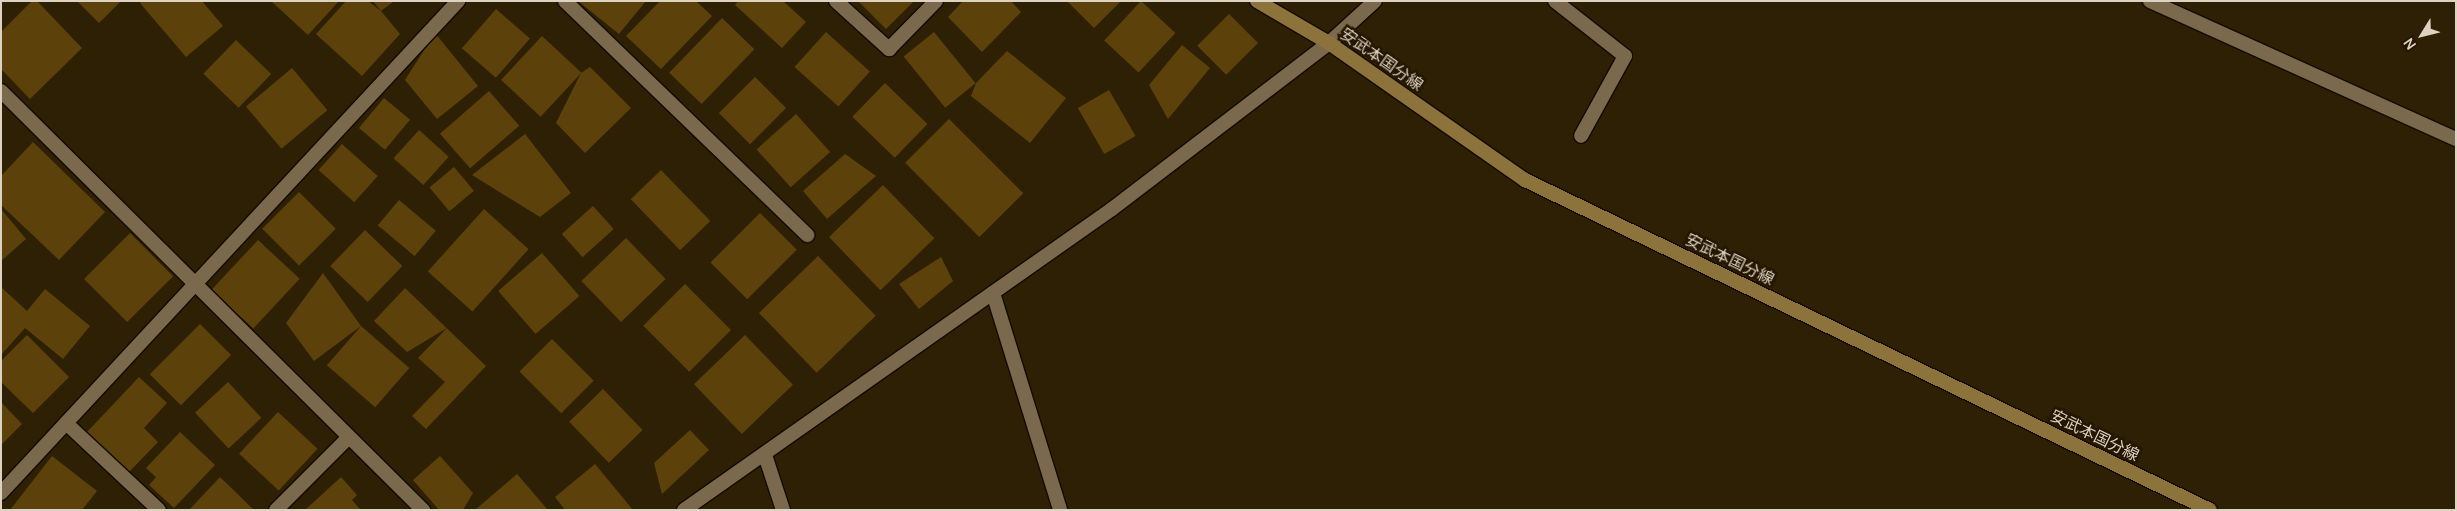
<!DOCTYPE html>
<html>
<head>
<meta charset="utf-8">
<style>
  body { margin:0 }
  #map { position:relative; width:2457px; height:511px; overflow:hidden; background:#2e2004; font-family:Manrope,"Noto Sans JP",sans-serif }
  div>[style] { position:absolute }
  .building>* { inset:0; background:#5c420a; transform-origin:0 0 }
  .roads { filter:drop-shadow(1px 0 #140a00) drop-shadow(-1px 0 #140a00) drop-shadow(0 1px #140a00) drop-shadow(0 -1px #140a00) }
  .service>* { height:14px; margin:-7px; padding:0 7px; transform-origin:7px; border-radius:7px; background:#7a694c }
  .minor>* { height:14px; margin:-7px; padding:0 7px; transform-origin:7px; border-radius:7px; background:#7a694c }
  .secondary>* { height:14px; margin:-7px; padding:0 7px; transform-origin:7px; border-radius:7px; background:#8c723b }
  span { translate:-50% -50%; white-space:nowrap; text-align:center; line-height:1.15; -webkit-text-stroke:5px #241600; paint-order:stroke }
  .street-label { font-size:16px; color:#dcd3c3 }
  .frame { position:absolute; inset:0; border:2px solid #dcd3c3; pointer-events:none }
  .north { position:absolute; left:2397px; top:10px; width:50px; height:50px; -webkit-text-stroke:4px #241600; paint-order:stroke; rotate:234deg; font-size:14px; font-weight:700; line-height:20px; text-align:center; color:#dcd3c3 }
  .north::after { content:''; display:block; margin:auto; width:18px; height:22px; background:#dcd3c3; clip-path:polygon(50% 0,100% 100%,50% 72%,0 100%) }
</style>
</head>
<body>
<div id="map">
  <div class="building">
    <div style="clip-path:polygon(32px 1px,37px 1px,82px 48px,30px 99px,1px 69px,1px 32px)"></div>
    <div style="clip-path:polygon(77px 1px,121px 1px,99px 23px)"></div>
    <div style="clip-path:polygon(143px 1px,202px 1px,223px 26px,186px 57px,140px 3px)"></div>
    <div style="clip-path:polygon(271px 1px,339px 1px,308px 35px)"></div>
    <div style="clip-path:polygon(346px 1px,368px 1px,381px 11px,400px 34px,362px 76px,316px 34px)"></div>
    <div style="clip-path:polygon(373px 1px,394px 1px,381px 11px)"></div>
    <div style="clip-path:polygon(578px 1px,646px 1px,619px 34px)"></div>
    <div style="clip-path:polygon(660px 1px,696px 1px,712px 16px,661px 69px,626px 36px)"></div>
    <div style="clip-path:polygon(738px 1px,783px 1px,806px 22px,782px 48px,735px 5px)"></div>
    <div style="clip-path:polygon(858px 1px,914px 1px,886px 29px)"></div>
    <div style="clip-path:polygon(963px 1px,1011px 1px,1021px 12px,982px 52px,948px 17px)"></div>
    <div style="clip-path:polygon(1067px 1px,1121px 1px,1094px 28px)"></div>
    <div style="left:1141px;top:1px;width:47px;height:54px;rotate:43deg"></div>
    <div style="left:496px;top:9px;width:45px;height:52px;rotate:41deg"></div>
    <div style="left:1229px;top:14px;width:41px;height:45px;rotate:45deg"></div>
    <div style="left:722px;top:18px;width:45px;height:76px;rotate:44deg"></div>
    <div style="left:826px;top:32px;width:59px;height:47px;rotate:42deg"></div>
    <div style="left:934px;top:32px;width:66px;height:39px;rotate:51deg"></div>
    <div style="clip-path:polygon(435px 33px,478px 86px,437px 119px,405px 80px)"></div>
    <div style="left:542px;top:36px;width:54px;height:60px;rotate:43deg"></div>
    <div style="left:236px;top:40px;width:49px;height:47px;rotate:44deg"></div>
    <div style="clip-path:polygon(1182px 45px,1210px 68px,1168px 119px,1149px 85px)"></div>
    <div style="clip-path:polygon(1007px 51px,1066px 98px,1030px 143px,971px 96px,976px 83px)"></div>
    <div style="clip-path:polygon(590px 67px,631px 108px,585px 153px,556px 123px,581px 73px)"></div>
    <div style="left:292px;top:68px;width:55px;height:60px;rotate:50deg"></div>
    <div style="left:755px;top:77px;width:44px;height:51px;rotate:45deg"></div>
    <div style="left:885px;top:83px;width:59px;height:47px;rotate:44deg"></div>
    <div style="left:1109px;top:90px;width:53px;height:36px;rotate:60deg"></div>
    <div style="left:489px;top:91px;width:46px;height:65px;rotate:49deg"></div>
    <div style="left:384px;top:98px;width:34px;height:39px;rotate:40deg"></div>
    <div style="left:796px;top:114px;width:51px;height:53px;rotate:48deg"></div>
    <div style="left:949px;top:119px;width:105px;height:62px;rotate:45deg"></div>
    <div style="left:419px;top:130px;width:40px;height:38px;rotate:42deg"></div>
    <div style="clip-path:polygon(525px 134px,571px 193px,540px 217px,472px 175px)"></div>
    <div style="clip-path:polygon(33px 142px,105px 212px,59px 260px,1px 205px,1px 176px)"></div>
    <div style="left:342px;top:144px;width:48px;height:35px;rotate:42deg"></div>
    <div style="clip-path:polygon(845px 154px,876px 176px,827px 219px,803px 191px)"></div>
    <div style="left:454px;top:167px;width:31px;height:32px;rotate:50deg"></div>
    <div style="left:661px;top:170px;width:71px;height:42px;rotate:46deg"></div>
    <div style="left:883px;top:185px;width:74px;height:75px;rotate:46deg"></div>
    <div style="left:299px;top:192px;width:52px;height:52px;rotate:45deg"></div>
    <div style="left:399px;top:200px;width:48px;height:33px;rotate:40deg"></div>
    <div style="left:593px;top:206px;width:31px;height:42px;rotate:48deg"></div>
    <div style="clip-path:polygon(1px 209px,26px 239px,1px 261px)"></div>
    <div style="left:484px;top:209px;width:60px;height:84px;rotate:42deg"></div>
    <div style="left:760px;top:213px;width:52px;height:70px;rotate:45deg"></div>
    <div style="left:365px;top:230px;width:52px;height:50px;rotate:44deg"></div>
    <div style="left:130px;top:233px;width:61px;height:65px;rotate:45deg"></div>
    <div style="left:626px;top:238px;width:57px;height:62px;rotate:46deg"></div>
    <div style="left:258px;top:240px;width:57px;height:68px;rotate:43deg"></div>
    <div style="left:542px;top:253px;width:57px;height:58px;rotate:49deg"></div>
    <div style="left:818px;top:256px;width:83px;height:82px;rotate:46deg"></div>
    <div style="clip-path:polygon(941px 257px,953px 281px,919px 309px,899px 284px)"></div>
    <div style="clip-path:polygon(323px 273px,361px 326px,314px 361px,286px 323px)"></div>
    <div style="left:685px;top:284px;width:65px;height:59px;rotate:45deg"></div>
    <div style="clip-path:polygon(1px 287px,27px 311px,45px 289px,90px 326px,63px 359px,25px 328px,1px 355px)"></div>
    <div style="clip-path:polygon(405px 288px,486px 366px,426px 429px,412px 416px,445px 382px,418px 358px,447px 328px,407px 352px,374px 321px)"></div>
    <div style="left:200px;top:324px;width:44px;height:71px;rotate:45deg"></div>
    <div style="left:361px;top:326px;width:64px;height:52px;rotate:41deg"></div>
    <div style="clip-path:polygon(27px 335px,69px 377px,33px 413px,1px 382px,1px 361px)"></div>
    <div style="left:745px;top:335px;width:69px;height:71px;rotate:46deg"></div>
    <div style="left:552px;top:339px;width:59px;height:46px;rotate:45deg"></div>
    <div style="clip-path:polygon(139px 377px,167px 403px,144px 428px,158px 442px,129px 472px,87px 432px)"></div>
    <div style="left:228px;top:382px;width:49px;height:45px;rotate:47deg"></div>
    <div style="left:603px;top:389px;width:57px;height:47px;rotate:46deg"></div>
    <div style="clip-path:polygon(1px 402px,22px 424px,1px 445px)"></div>
    <div style="left:278px;top:412px;width:54px;height:57px;rotate:43deg"></div>
    <div style="clip-path:polygon(690px 430px,709px 450px,662px 494px,654px 463px)"></div>
    <div style="clip-path:polygon(180px 432px,215px 465px,174px 508px,149px 485px,156px 477px,146px 468px)"></div>
    <div style="clip-path:polygon(52px 456px,97px 491px,82px 510px,10px 510px)"></div>
    <div style="clip-path:polygon(440px 456px,473px 493px,463px 510px,439px 510px,413px 480px)"></div>
    <div style="clip-path:polygon(595px 464px,633px 510px,565px 510px,555px 497px)"></div>
    <div style="clip-path:polygon(517px 474px,548px 510px,475px 510px)"></div>
    <div style="clip-path:polygon(220px 477px,254px 510px,189px 510px)"></div>
    <div style="clip-path:polygon(341px 477px,357px 495px,352px 500px,361px 510px,305px 510px)"></div>
  </div>
  <div class="roads">
    <div class="service">
      <div style="left:2150px;top:1px;width:336px;rotate:24.3deg"></div>
    </div>
    <div class="minor">
      <div style="left:565px;top:1px;width:337px;rotate:44deg"></div>
      <div style="left:836px;top:1px;width:72px;rotate:42.2deg"></div>
      <div style="left:889px;top:49px;width:67px;rotate:-45.6deg"></div>
      <div style="left:1555px;top:1px;width:89px;rotate:38.2deg"></div>
      <div style="left:1625px;top:56px;width:91px;rotate:118.8deg"></div>
      <div style="left:1px;top:91px;width:595px;rotate:44.8deg"></div>
      <div style="left:993px;top:293px;width:227px;rotate:72.8deg"></div>
      <div style="left:66px;top:423px;width:127px;rotate:43.1deg"></div>
      <div style="left:765px;top:455px;width:58px;rotate:71.9deg"></div>
      <div style="left:1px;top:493px;width:672px;rotate:-47.11deg"></div>
      <div style="left:276px;top:510px;width:103px;rotate:-45deg"></div>
      <div style="left:684px;top:510px;width:523px;rotate:-35.12deg"></div>
      <div style="left:1112px;top:209px;width:273px;rotate:-37.4deg"></div>
      <div style="left:1329px;top:43px;width:62px;rotate:-42.4deg"></div>
    </div>
    <div class="secondary">
      <div style="left:1257px;top:1px;width:83px;rotate:30.3deg"></div>
      <div style="left:1329px;top:43px;width:239px;rotate:35deg"></div>
      <div style="left:1525px;top:180px;width:760px;rotate:25.72deg"></div>
    </div>
  </div>
  <div class="street-label">
    <span style="left:1382px;top:59px;rotate:35deg">安武本国分線</span>
    <span style="left:1730px;top:259px;rotate:26deg">安武本国分線</span>
    <span style="left:2095px;top:435px;rotate:26deg">安武本国分線</span>
  </div>
  <div class="frame"></div>
  <div class="north">N</div>
</div>
</body>
</html>
